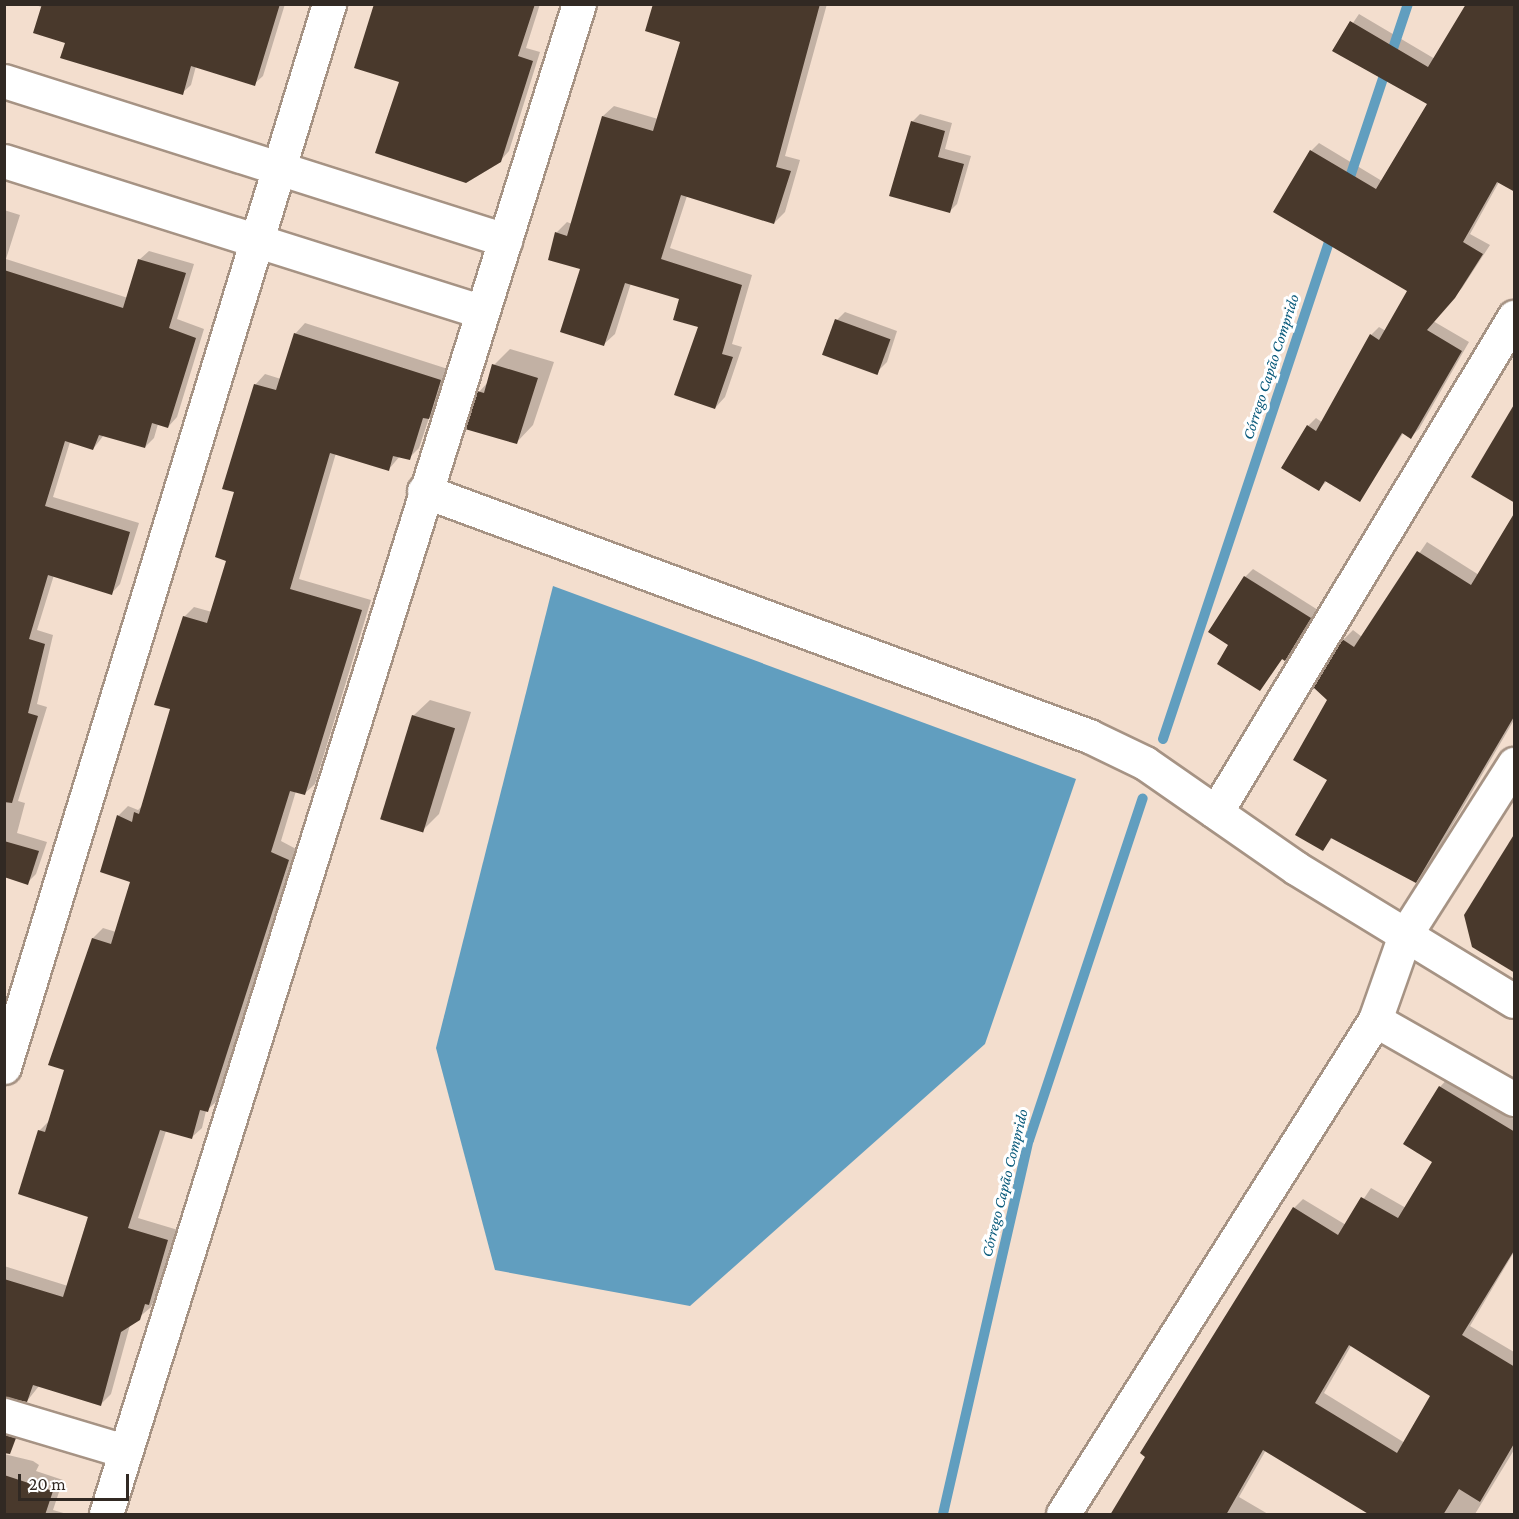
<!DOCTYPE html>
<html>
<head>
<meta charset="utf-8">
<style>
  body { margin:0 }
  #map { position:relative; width:1519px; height:1519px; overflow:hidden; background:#f3dece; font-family:"Crimson Pro",serif }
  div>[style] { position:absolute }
  .water>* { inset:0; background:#619ebf }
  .shadow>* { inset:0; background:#0003 }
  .stream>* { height:10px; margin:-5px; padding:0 5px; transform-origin:5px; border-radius:5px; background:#619ebf }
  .building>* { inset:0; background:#49392c; transform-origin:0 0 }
  .roads { filter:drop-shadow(2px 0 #a69384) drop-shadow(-2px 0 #a69384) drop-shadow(0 2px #a69384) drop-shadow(0 -2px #a69384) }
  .minor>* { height:33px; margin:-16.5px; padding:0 16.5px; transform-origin:16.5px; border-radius:16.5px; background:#fff }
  span { translate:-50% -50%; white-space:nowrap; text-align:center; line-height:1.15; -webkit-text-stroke:6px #fff; paint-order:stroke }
  .water-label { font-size:16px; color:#08597a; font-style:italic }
  .frame { position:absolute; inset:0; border:6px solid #312923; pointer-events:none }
  .scale { position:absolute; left:18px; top:1474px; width:111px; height:27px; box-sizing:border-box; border:3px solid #312923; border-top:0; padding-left:8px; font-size:18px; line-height:21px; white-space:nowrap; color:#312923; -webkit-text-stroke:4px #fff; paint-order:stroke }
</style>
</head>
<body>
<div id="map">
  <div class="water">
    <div style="clip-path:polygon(553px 586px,1076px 779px,985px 1044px,690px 1306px,495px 1270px,436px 1048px)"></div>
  </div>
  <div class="shadow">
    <div style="clip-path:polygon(34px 4px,285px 4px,263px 76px,254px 84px,196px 66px,191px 85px,182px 93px,67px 42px,43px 8px)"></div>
    <div style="clip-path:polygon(390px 4px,540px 4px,526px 48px,540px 52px,509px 151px,500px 161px,400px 81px)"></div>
    <div style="clip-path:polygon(655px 4px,827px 4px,785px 156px,800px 160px,785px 212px,774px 223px,687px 196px,670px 248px,752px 275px,732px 344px,742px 347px,725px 397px,715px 408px,700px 326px,681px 298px,631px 283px,615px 334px,604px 344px,582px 268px,556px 233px,567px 222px,572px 224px,603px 116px,614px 106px,658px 119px,682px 41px)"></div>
    <div style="clip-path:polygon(1359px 14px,1435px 59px,1499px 182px,1470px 234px,1490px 245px,1462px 288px,1433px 321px,1469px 342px,1419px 429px,1411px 437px,1404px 432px,1359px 500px,1327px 481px,1319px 489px,1308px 426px,1316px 418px,1323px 423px,1371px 335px,1379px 327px,1386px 331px,1409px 291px,1311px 151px,1319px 143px,1382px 181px,1429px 104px,1334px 51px)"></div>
    <div style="clip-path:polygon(920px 114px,952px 123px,945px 149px,971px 156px,957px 204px,949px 212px,912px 122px)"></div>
    <div style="clip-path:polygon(4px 210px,20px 215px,6px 259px,128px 298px,139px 260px,149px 251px,194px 264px,177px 319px,204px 329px,177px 417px,168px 427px,158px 424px,154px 438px,145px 447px,104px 435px,93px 449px,70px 442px,53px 497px,139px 523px,120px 584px,111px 594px,54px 575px,37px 630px,53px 635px,37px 704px,47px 707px,18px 801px,25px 803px,17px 833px,47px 842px,36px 874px,27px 883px,4px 875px)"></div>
    <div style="clip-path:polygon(845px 312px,897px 331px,887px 362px,879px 370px,837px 320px)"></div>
    <div style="clip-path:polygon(305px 323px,451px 370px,439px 408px,429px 418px,419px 448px,409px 458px,400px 456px,389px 469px,336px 453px,299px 579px,371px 600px,315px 784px,304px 794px,296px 791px,281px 841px,298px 850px,217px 1101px,206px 1111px,202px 1128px,191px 1138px,166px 1131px,138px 1218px,178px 1230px,158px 1294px,150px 1308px,130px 1325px,111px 1394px,101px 1404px,39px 1386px,27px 1401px,4px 1395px,4px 1266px,68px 1286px,89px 1213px,39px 1131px,50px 1120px,66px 1068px,93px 938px,103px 928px,116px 932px,132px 881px,118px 816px,128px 806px,138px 810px,143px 805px,172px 708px,184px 617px,194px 607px,212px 612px,228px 560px,235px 491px,255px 385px,265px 374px,281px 379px,295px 334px)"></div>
    <div style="clip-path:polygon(510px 349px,554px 362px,533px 425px,517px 442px,479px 392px,489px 381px,494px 365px)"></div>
    <div style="clip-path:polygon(1514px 515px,1514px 720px,1425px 872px,1416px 881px,1333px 837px,1323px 849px,1329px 779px,1329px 699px,1343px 640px,1353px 630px,1362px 637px,1427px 542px,1479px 575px)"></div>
    <div style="clip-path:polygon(1253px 569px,1318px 610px,1260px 689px,1230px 645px,1245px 577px)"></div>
    <div style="clip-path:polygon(430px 700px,471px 712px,439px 814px,422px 831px,413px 716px)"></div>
    <div style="clip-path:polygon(evenodd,1449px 1077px,1514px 1119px,1514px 1252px,1470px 1326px,1514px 1352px,1514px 1450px,1475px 1514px,1376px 1514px,1266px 1450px,1239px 1497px,1268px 1514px,1117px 1514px,1294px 1208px,1303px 1199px,1346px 1225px,1371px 1188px,1406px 1208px,1434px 1162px,1440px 1087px,1449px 1077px,1352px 1344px,1432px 1396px,1405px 1443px,1324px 1393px,1352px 1344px)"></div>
    <div style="clip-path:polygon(4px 1454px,33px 1461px,39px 1465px,36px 1471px,63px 1480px,53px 1510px,67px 1514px,4px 1514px)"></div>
  </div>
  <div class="stream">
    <div style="left:1347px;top:186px;width:192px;rotate:-71.5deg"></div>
    <div style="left:1163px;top:739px;width:533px;rotate:-71.53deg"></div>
    <div style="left:943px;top:1514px;width:384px;rotate:-77.1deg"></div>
    <div style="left:1029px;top:1140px;width:360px;rotate:-71.6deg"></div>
  </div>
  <div class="building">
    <div style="clip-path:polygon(42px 4px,280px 4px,255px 86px,191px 66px,183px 95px,60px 58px,65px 43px,33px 33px)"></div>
    <div style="clip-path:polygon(374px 4px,535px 4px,518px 56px,533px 61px,501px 162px,466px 183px,375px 153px,399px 82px,354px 68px)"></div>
    <div style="clip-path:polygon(653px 4px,820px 4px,776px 167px,791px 171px,774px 224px,681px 195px,661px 259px,742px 285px,722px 354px,733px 357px,715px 409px,674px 395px,698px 327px,673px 320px,679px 299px,625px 283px,604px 346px,560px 332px,580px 269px,548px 260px,555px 232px,567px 236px,602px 116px,653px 131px,680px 42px,645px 31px)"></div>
    <div style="clip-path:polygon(1466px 4px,1515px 4px,1515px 192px,1497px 182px,1463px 242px,1483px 254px,1455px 298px,1427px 330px,1462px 351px,1411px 439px,1402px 433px,1360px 502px,1325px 481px,1319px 491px,1281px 468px,1307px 425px,1316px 431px,1370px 334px,1379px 340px,1407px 291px,1273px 212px,1310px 150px,1376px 189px,1427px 104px,1332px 51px,1350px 21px,1428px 67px)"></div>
    <div style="clip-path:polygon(911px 121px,945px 131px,938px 157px,964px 164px,950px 213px,889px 196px)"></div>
    <div style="clip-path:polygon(138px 259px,186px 273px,169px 328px,196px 338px,168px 428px,152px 423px,145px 448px,99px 435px,93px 450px,65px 441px,45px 506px,130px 532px,112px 595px,48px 575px,29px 639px,45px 644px,28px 713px,38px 716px,12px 803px,4px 802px,4px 270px,123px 308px)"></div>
    <div style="left:835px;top:319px;width:59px;height:38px;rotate:20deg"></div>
    <div style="clip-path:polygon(294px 333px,441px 380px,429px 419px,423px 418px,410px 460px,393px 456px,389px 471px,330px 453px,290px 589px,362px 610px,305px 795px,290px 791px,271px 852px,289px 860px,208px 1112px,200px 1110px,192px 1139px,160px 1130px,128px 1228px,168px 1240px,149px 1305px,145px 1304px,140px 1320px,121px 1332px,101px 1406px,33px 1385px,27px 1402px,4px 1397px,4px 1279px,63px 1297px,88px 1217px,18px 1194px,38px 1130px,45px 1132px,64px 1070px,48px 1065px,92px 938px,111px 944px,130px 882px,100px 872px,117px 815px,132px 822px,134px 812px,139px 814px,170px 709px,154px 705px,183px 616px,207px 623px,226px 561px,215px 557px,234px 492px,222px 489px,254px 384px,276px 390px)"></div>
    <div style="clip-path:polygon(492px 364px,538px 378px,517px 444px,465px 429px,477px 391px,484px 393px)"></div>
    <div style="clip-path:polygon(1515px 403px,1515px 503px,1471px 477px)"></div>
    <div style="clip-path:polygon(1515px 512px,1515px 715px,1416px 883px,1331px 838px,1323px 851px,1295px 835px,1327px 780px,1293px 760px,1327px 700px,1313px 687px,1342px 639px,1354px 647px,1417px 551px,1471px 585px)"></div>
    <div style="clip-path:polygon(1244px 576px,1311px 618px,1285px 661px,1282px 659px,1260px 691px,1217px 664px,1228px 645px,1208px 632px)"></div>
    <div style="left:412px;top:715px;width:45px;height:109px;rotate:17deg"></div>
    <div style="clip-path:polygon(1515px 833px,1515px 973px,1472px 947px,1464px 915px)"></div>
    <div style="clip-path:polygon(4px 841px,39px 851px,28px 885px,4px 877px)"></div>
    <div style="clip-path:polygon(evenodd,1439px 1086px,1515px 1132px,1515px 1249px,1462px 1335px,1515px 1367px,1515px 1442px,1480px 1502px,1459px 1489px,1443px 1515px,1370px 1515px,1263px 1450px,1226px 1515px,1110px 1515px,1145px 1457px,1140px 1453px,1293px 1207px,1338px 1235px,1361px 1197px,1398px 1218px,1432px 1162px,1403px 1144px,1439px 1086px,1349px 1345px,1430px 1396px,1397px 1453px,1315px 1403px,1349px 1345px)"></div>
    <div style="clip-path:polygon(4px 1435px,16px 1438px,10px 1454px,4px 1453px)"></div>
    <div style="clip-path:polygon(4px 1475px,53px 1491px,45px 1515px,4px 1515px)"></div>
  </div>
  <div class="roads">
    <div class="minor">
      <div style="left:4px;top:81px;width:526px;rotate:17.61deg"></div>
      <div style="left:4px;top:161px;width:499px;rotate:17.5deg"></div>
      <div style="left:424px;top:491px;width:709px;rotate:20.22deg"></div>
      <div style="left:1089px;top:736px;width:62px;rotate:25.7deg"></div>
      <div style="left:1145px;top:763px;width:184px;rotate:34.8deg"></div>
      <div style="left:1296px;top:868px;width:255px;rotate:31.4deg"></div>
      <div style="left:1216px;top:812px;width:578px;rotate:-58.95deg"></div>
      <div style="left:1375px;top:1020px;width:160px;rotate:29.6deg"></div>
      <div style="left:4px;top:1067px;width:1112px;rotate:-73deg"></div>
      <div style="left:4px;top:1415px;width:126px;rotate:16.6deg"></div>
      <div style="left:106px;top:1514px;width:1582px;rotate:-72.61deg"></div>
      <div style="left:1063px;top:1514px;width:584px;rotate:-57.72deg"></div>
      <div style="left:1375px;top:1020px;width:90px;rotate:-70.6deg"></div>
      <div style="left:1405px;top:935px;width:203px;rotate:-57.5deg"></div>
    </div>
  </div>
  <div class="water-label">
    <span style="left:1271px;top:367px;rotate:-72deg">Córrego Capão Comprido</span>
    <span style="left:1005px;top:1183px;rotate:-76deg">Córrego Capão Comprido</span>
  </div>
  <div class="frame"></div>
  <div class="scale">20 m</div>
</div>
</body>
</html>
